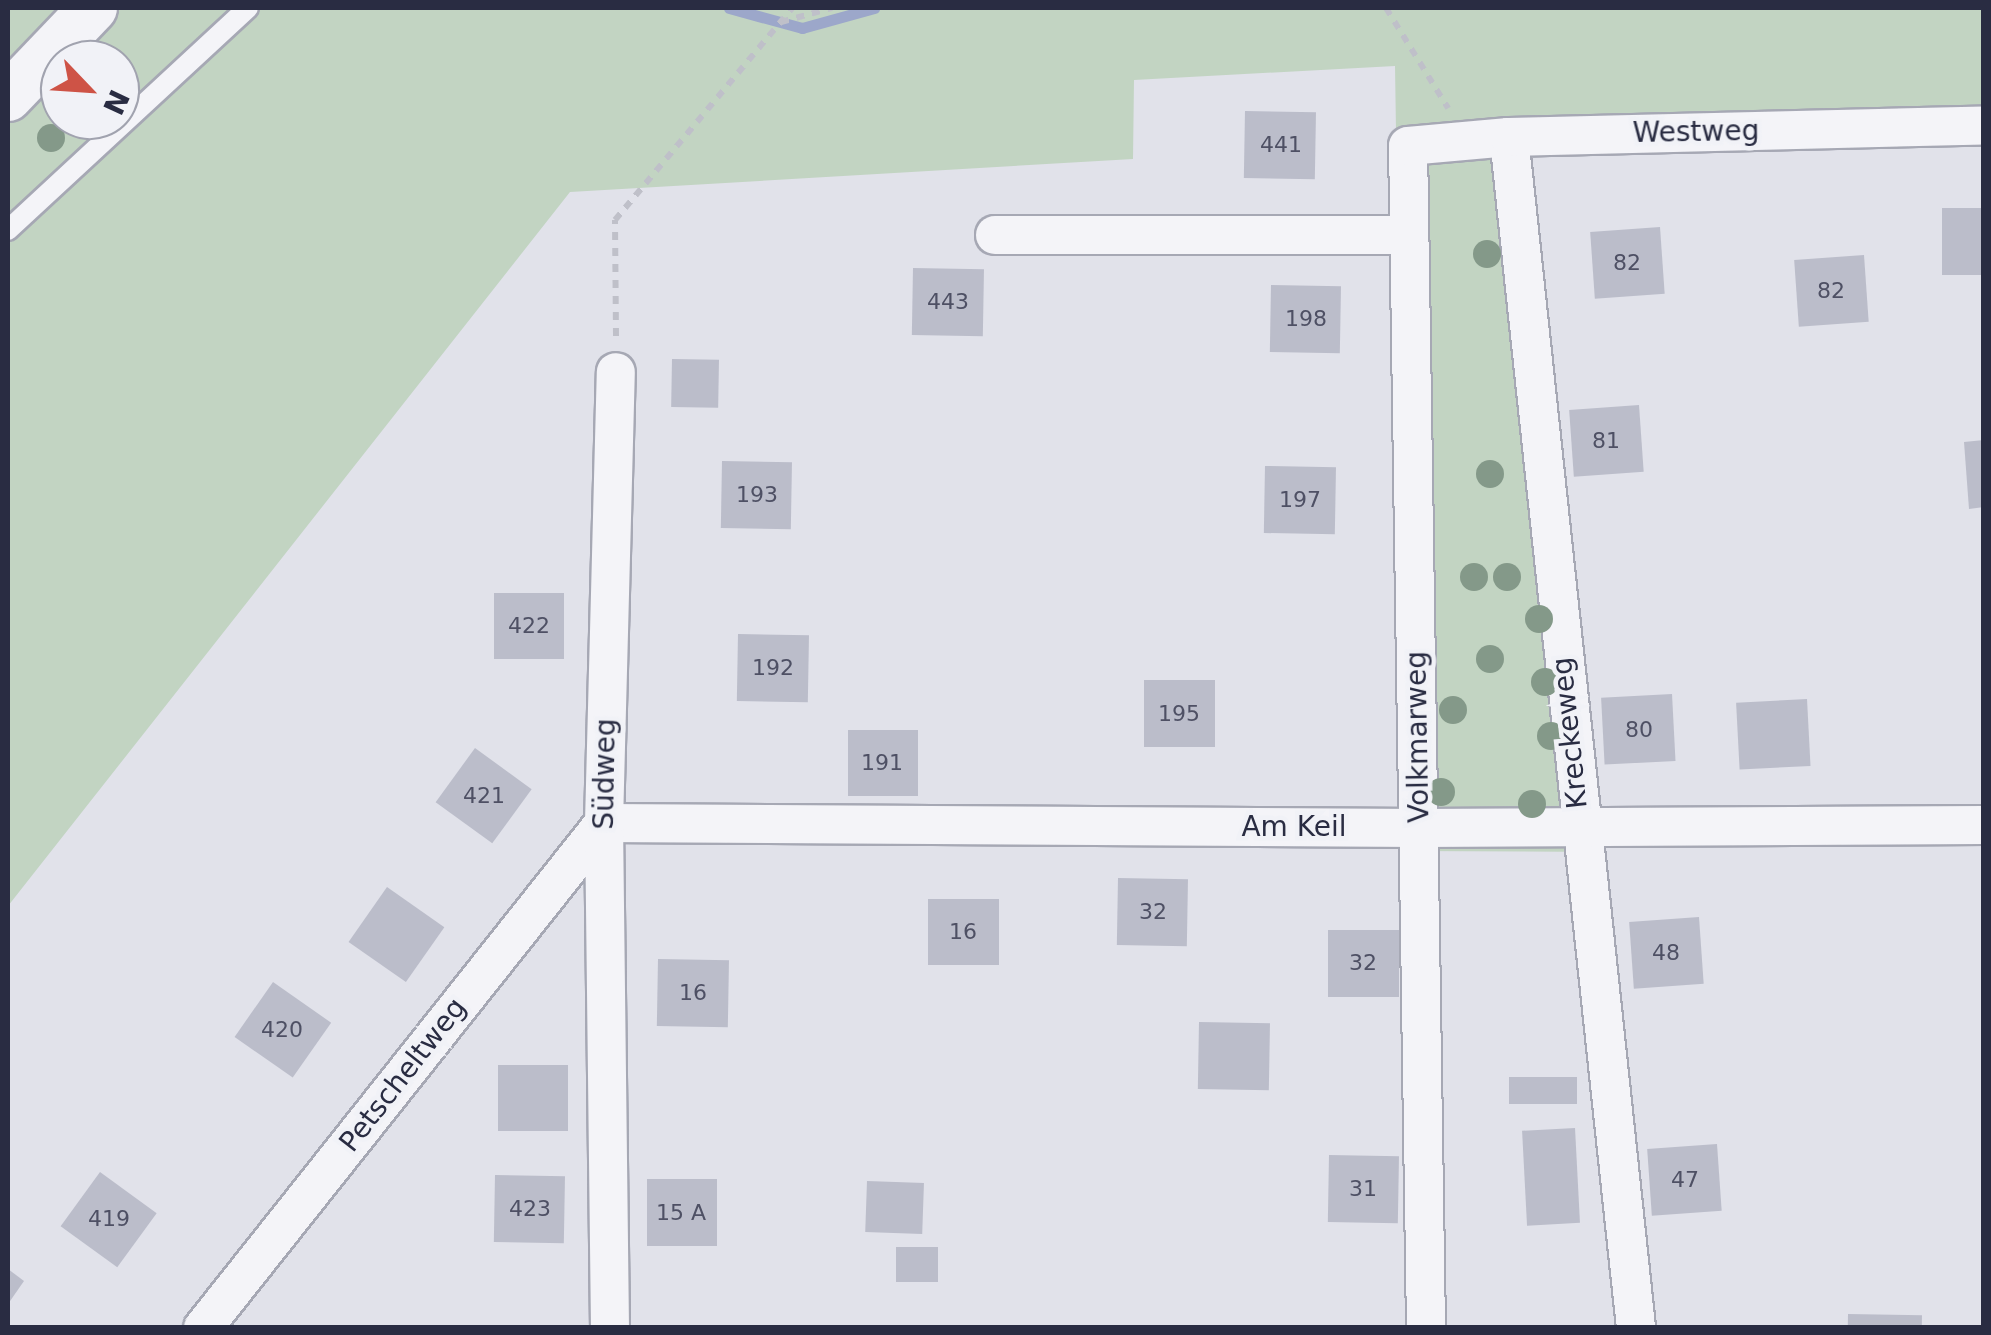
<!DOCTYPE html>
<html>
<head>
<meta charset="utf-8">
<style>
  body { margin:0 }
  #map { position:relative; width:1991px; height:1335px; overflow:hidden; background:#e1e2ea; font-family:"DejaVu Sans",sans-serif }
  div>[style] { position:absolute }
  .green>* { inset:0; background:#c2d4c2 }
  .stream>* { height:11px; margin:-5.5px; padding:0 5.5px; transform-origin:5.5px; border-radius:5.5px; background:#9ca7ca }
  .building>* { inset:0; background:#bbbdca; transform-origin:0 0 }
  .path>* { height:6px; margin-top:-3px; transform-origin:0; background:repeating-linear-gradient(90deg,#bfc0c9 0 8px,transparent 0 16px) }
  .roads { filter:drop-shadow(2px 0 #a6a8b4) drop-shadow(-2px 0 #a6a8b4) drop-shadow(0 2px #a6a8b4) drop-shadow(0 -2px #a6a8b4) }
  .service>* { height:20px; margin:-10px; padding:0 10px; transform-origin:10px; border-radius:10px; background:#f4f4f8 }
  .minor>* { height:38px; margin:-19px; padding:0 19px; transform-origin:19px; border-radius:19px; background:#f4f4f8 }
  .tertiary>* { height:48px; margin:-24px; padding:0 24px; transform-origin:24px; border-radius:24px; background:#f4f4f8 }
  .trees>* { width:28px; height:28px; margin:-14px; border-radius:50%; background:#849989 }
  span { translate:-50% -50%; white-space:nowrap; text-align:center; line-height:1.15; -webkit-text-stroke:9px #f1f2f7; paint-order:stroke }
  .number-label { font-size:22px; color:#4e5064 }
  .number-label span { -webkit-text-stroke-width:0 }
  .street-label { font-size:28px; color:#292c42 }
  .frame { position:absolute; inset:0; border:10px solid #292c42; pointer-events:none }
  .north { position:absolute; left:40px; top:40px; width:100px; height:100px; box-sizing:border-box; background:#f1f2f7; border:2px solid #a1a3af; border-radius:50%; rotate:115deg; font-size:28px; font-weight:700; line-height:40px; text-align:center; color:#292c42 }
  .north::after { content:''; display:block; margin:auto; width:35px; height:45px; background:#ce5346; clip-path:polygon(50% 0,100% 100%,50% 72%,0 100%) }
</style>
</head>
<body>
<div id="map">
  <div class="green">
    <div style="clip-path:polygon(evenodd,8px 8px,1983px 8px,1983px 109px,1523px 130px,1606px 852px,1407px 851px,1395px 66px,1134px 80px,1133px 159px,570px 192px,8px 906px,8px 8px,60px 60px,120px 60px,120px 120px,60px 120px,60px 60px)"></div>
  </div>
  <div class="stream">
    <div style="left:729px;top:8px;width:76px;rotate:15.3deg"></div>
    <div style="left:802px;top:28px;width:75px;rotate:-15.5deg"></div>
  </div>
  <div class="building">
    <div style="left:1245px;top:111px;width:71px;height:67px;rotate:1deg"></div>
    <div style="left:1984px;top:208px;width:67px;height:42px;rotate:90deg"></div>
    <div style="left:1660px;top:227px;width:67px;height:70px;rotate:86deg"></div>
    <div style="left:1864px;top:255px;width:67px;height:70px;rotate:86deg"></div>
    <div style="left:913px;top:268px;width:71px;height:67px;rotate:1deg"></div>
    <div style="left:1271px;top:285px;width:70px;height:67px;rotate:1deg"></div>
    <div style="left:672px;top:359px;width:47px;height:48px;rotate:1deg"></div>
    <div style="left:1639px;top:405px;width:67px;height:70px;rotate:86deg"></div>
    <div style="clip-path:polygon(1984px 440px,1984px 507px,1969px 509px,1964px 442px)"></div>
    <div style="left:722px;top:461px;width:70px;height:67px;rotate:1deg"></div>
    <div style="left:1265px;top:466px;width:71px;height:67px;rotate:1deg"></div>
    <div style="left:494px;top:593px;width:70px;height:66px"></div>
    <div style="left:738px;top:634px;width:71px;height:67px;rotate:1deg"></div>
    <div style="left:1144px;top:680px;width:71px;height:67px"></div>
    <div style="left:1672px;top:694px;width:67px;height:71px;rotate:87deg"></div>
    <div style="left:1807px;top:699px;width:67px;height:71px;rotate:87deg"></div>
    <div style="left:848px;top:730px;width:70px;height:66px"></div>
    <div style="left:475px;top:748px;width:70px;height:67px;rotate:36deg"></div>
    <div style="left:1118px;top:878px;width:70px;height:67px;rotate:1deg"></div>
    <div style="left:387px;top:887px;width:70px;height:67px;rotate:35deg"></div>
    <div style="left:928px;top:899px;width:71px;height:66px"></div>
    <div style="left:1699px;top:917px;width:67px;height:70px;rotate:86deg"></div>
    <div style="left:1328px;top:930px;width:71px;height:67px"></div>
    <div style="left:658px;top:959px;width:71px;height:67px;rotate:1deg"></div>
    <div style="left:273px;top:982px;width:71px;height:67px;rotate:35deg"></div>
    <div style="left:1199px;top:1022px;width:71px;height:67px;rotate:1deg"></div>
    <div style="left:498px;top:1065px;width:70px;height:66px"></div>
    <div style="left:1509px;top:1077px;width:68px;height:27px"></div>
    <div style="left:1575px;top:1128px;width:95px;height:53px;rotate:87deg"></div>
    <div style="left:1717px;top:1144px;width:67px;height:70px;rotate:86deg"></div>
    <div style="left:1329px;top:1155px;width:70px;height:67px;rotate:1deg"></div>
    <div style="left:100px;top:1172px;width:70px;height:67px;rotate:36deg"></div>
    <div style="left:495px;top:1175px;width:70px;height:67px;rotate:1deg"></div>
    <div style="left:647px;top:1179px;width:70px;height:67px"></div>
    <div style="left:867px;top:1181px;width:57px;height:51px;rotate:2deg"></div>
    <div style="left:896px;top:1247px;width:42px;height:35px"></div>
    <div style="clip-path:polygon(8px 1269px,24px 1281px,8px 1304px)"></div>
    <div style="left:1848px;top:1314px;width:74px;height:14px;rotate:1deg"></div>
  </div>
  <div class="path">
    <div style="left:1386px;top:8px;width:118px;rotate:58.2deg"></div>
    <div style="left:781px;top:22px;width:53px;rotate:-15.4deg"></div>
    <div style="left:616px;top:336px;width:116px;rotate:-90.5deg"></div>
    <div style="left:615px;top:220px;width:276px;rotate:-50.1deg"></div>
  </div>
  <div class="roads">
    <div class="service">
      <div style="left:8px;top:230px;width:327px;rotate:-42.8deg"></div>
    </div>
    <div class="minor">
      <div style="left:1509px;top:137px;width:1198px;rotate:83.91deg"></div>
      <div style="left:995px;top:235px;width:413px"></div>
      <div style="left:203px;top:1328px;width:645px;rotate:-51.55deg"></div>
      <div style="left:604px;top:823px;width:816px;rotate:0.35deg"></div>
      <div style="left:1420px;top:828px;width:564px;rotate:-0.3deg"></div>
      <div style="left:610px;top:1328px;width:505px;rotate:-90.68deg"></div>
      <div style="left:604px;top:823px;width:451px;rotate:-88.5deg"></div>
      <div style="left:1426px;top:1328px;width:1182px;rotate:-90.87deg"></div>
      <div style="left:1408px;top:146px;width:101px;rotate:-5.1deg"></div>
      <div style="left:1509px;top:137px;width:475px;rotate:-1.4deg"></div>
    </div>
    <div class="tertiary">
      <div style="left:8px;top:97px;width:123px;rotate:-46.3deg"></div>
    </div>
  </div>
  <div class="trees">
    <div style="left:51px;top:138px"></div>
    <div style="left:1487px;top:254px"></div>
    <div style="left:1490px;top:474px"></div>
    <div style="left:1474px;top:577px"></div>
    <div style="left:1507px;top:577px"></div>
    <div style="left:1539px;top:619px"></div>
    <div style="left:1490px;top:659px"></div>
    <div style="left:1545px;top:682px"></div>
    <div style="left:1453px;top:710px"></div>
    <div style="left:1551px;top:736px"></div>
    <div style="left:1441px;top:792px"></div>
    <div style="left:1532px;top:804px"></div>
  </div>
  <div class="number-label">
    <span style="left:1281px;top:145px">441</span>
    <span style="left:1627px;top:263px">82</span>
    <span style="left:1831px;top:291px">82</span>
    <span style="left:948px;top:302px">443</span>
    <span style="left:1306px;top:319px">198</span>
    <span style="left:1606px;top:441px">81</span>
    <span style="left:757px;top:495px">193</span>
    <span style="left:1300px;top:500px">197</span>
    <span style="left:529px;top:626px">422</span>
    <span style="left:773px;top:668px">192</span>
    <span style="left:1179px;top:714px">195</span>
    <span style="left:1639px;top:730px">80</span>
    <span style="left:882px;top:763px">191</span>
    <span style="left:484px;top:796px">421</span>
    <span style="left:1153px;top:912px">32</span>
    <span style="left:963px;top:932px">16</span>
    <span style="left:1666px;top:953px">48</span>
    <span style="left:1363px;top:963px">32</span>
    <span style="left:693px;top:993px">16</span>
    <span style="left:282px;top:1030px">420</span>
    <span style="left:1685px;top:1180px">47</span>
    <span style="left:1363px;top:1189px">31</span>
    <span style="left:530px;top:1209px">423</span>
    <span style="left:681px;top:1213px">15 A</span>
    <span style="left:109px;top:1219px">419</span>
  </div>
  <div class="street-label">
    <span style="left:1696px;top:132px;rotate:-1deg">Westweg</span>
    <span style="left:1570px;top:733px;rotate:-96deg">Kreckeweg</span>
    <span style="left:1418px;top:737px;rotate:-91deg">Volkmarweg</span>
    <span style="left:605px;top:774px;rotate:-89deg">Südweg</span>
    <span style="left:1294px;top:827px">Am Keil</span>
    <span style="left:403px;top:1075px;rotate:-52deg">Petscheltweg</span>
  </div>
  <div class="frame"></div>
  <div class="north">N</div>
</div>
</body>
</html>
